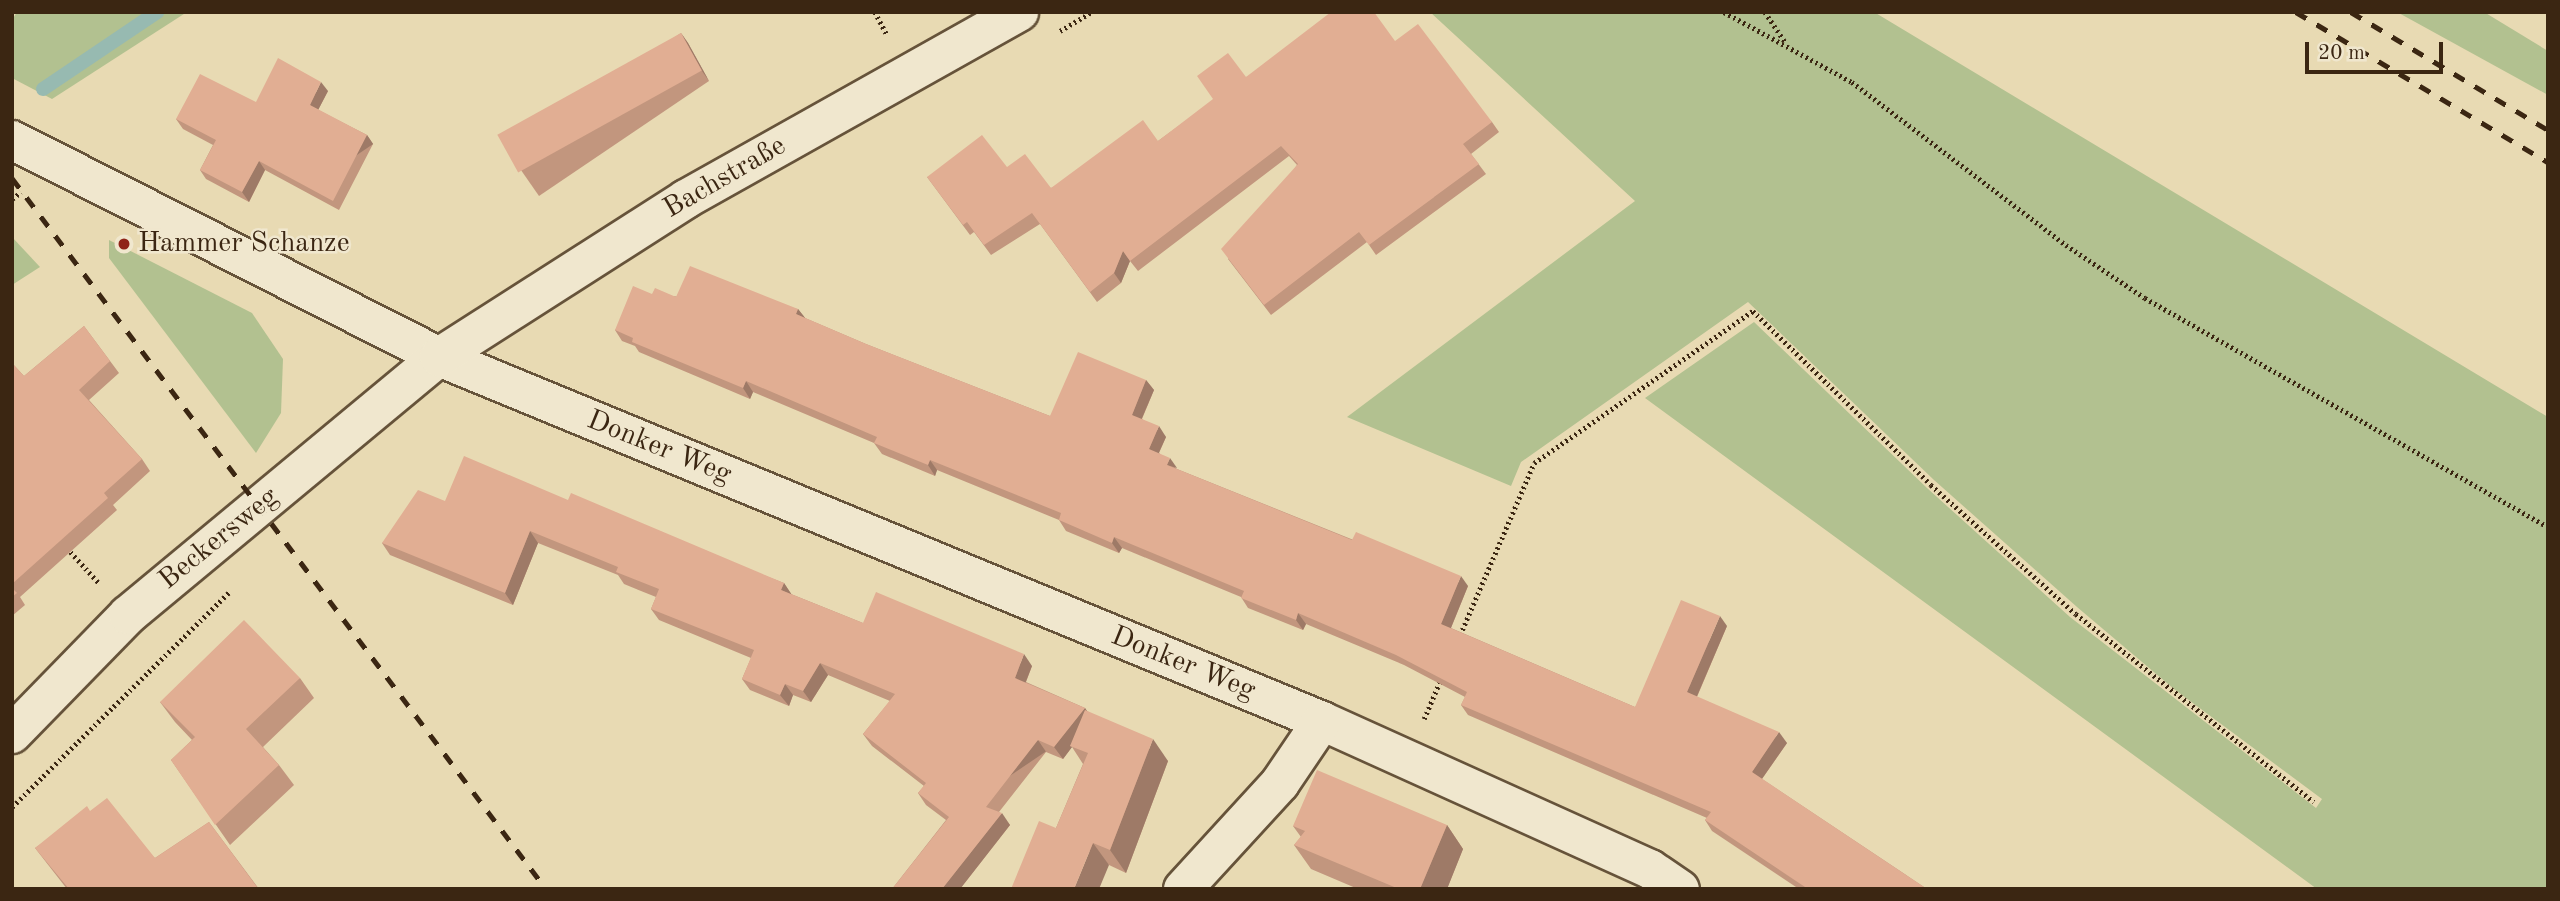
<!DOCTYPE html>
<html>
<head>
<meta charset="utf-8">
<style>
  body { margin:0 }
  #map { position:relative; width:2560px; height:901px; overflow:hidden; background:#e8dab3; font-family:"Old Standard TT",serif }
  div>[style] { position:absolute }
  .green>* { inset:0; background:#b2c190 }
  .stream>* { height:14px; margin:-7px; padding:0 7px; transform-origin:7px; border-radius:7px; background:#97bab1 }
  .path>* { height:4.5px; margin-top:-2.25px; transform-origin:0; background:repeating-linear-gradient(90deg,#3b2612 0 2px,transparent 0 5.5px) }
  .roads { filter:drop-shadow(2px 0 #66533a) drop-shadow(-2px 0 #66533a) drop-shadow(0 2px #66533a) drop-shadow(0 -2px #66533a) }
  .minor>* { height:38px; margin:-19px; padding:0 19px; transform-origin:19px; border-radius:19px; background:#f0e7ce }
  .rail>* { height:5px; margin-top:-2.5px; transform-origin:0; background:repeating-linear-gradient(90deg,#3b2612 0 12px,transparent 0 24px) }
  .wall>* { inset:0; background:#c2967e }
  .shaded-wall>* { inset:0; background:#9e7a67; transform-origin:0 0 }
  .building>* { inset:0; background:#e1ae93; transform-origin:0 0 }
  .dots>* { width:19px; height:19px; translate:-50% -50%; box-sizing:border-box; border:4px solid #f0e7ce; border-radius:50% }
  span { translate:-50% -50%; white-space:nowrap; text-align:center; line-height:1.15; -webkit-text-stroke:5px #f0e7ce; paint-order:stroke }
  .street-label { font-size:28px; color:#3b2612 }
  .poi-label { font-size:28px; color:#3b2612 }
  .left { translate:0 -50%; text-align:left }
  .frame { position:absolute; inset:0; border:14px solid #3b2612; pointer-events:none }
  .scale { position:absolute; left:2305px; top:42px; width:138px; height:32px; box-sizing:border-box; border:4px solid #3b2612; border-top:0; padding-left:9px; font-size:21px; line-height:24px; white-space:nowrap; color:#3b2612; -webkit-text-stroke:5px #f0e7ce; paint-order:stroke }
</style>
</head>
<body>
<div id="map">
  <div class="green">
    <div style="clip-path:polygon(17px 12px,187px 12px,52px 99px,12px 78px,12px 20px)"></div>
    <div style="clip-path:polygon(1430px 12px,1874px 12px,2548px 417px,2548px 889px,2317px 889px,1645px 398px,1754px 322px,1927px 488px,2070px 617px,2316px 808px,2322px 799px,2174px 689px,2077px 607px,1934px 480px,1748px 302px,1521px 462px,1511px 486px,1347px 417px,1635px 201px)"></div>
    <div style="clip-path:polygon(2397px 12px,2484px 12px,2548px 51px,2548px 95px)"></div>
    <div style="clip-path:polygon(12px 237px,40px 267px,12px 285px)"></div>
    <div style="clip-path:polygon(109px 240px,252px 313px,283px 359px,281px 413px,256px 453px,109px 258px)"></div>
  </div>
  <div class="stream">
    <div style="left:43px;top:89px;width:138px;rotate:-34deg"></div>
  </div>
  <div class="path">
    <div style="left:875px;top:12px;width:27px;rotate:62deg"></div>
    <div style="left:1724px;top:12px;width:146px;rotate:28.7deg"></div>
    <div style="left:1852px;top:82px;width:269px;rotate:37.3deg"></div>
    <div style="left:2066px;top:245px;width:95px;rotate:33.9deg"></div>
    <div style="left:2145px;top:298px;width:464px;rotate:29.6deg"></div>
    <div style="left:1765px;top:12px;width:37px;rotate:56deg"></div>
    <div style="left:1060px;top:31px;width:37px;rotate:-31deg"></div>
    <div style="left:12px;top:199px;width:11px;rotate:-38deg"></div>
    <div style="left:67px;top:548px;width:47px;rotate:47.6deg"></div>
    <div style="left:1460px;top:635px;width:187px;rotate:-66.7deg"></div>
    <div style="left:1534px;top:463px;width:267px;rotate:-34.8deg"></div>
    <div style="left:1753px;top:311px;width:249px;rotate:44.3deg"></div>
    <div style="left:1931px;top:485px;width:194px;rotate:41.7deg"></div>
    <div style="left:2076px;top:614px;width:303px;rotate:38.3deg"></div>
    <div style="left:1424px;top:719px;width:43px;rotate:-67deg"></div>
    <div style="left:12px;top:807px;width:305px;rotate:-44.7deg"></div>
  </div>
  <div class="roads">
    <div class="minor">
      <div style="left:12px;top:140px;width:479px;rotate:26.9deg"></div>
      <div style="left:439px;top:357px;width:955px;rotate:22.4deg"></div>
      <div style="left:1322px;top:721px;width:360px;rotate:24.3deg"></div>
      <div style="left:1650px;top:869px;width:36px;rotate:34deg"></div>
      <div style="left:12px;top:734px;width:166px;rotate:-45.7deg"></div>
      <div style="left:128px;top:615px;width:404px;rotate:-39.7deg"></div>
      <div style="left:439px;top:357px;width:293px;rotate:-32.6deg"></div>
      <div style="left:686px;top:199px;width:382px;rotate:-29.3deg"></div>
      <div style="left:1183px;top:889px;width:144px;rotate:-47.5deg"></div>
      <div style="left:1280px;top:783px;width:75px;rotate:-55.9deg"></div>
    </div>
  </div>
  <div class="rail">
    <div style="left:2296px;top:12px;width:293px;rotate:30.8deg"></div>
    <div style="left:2351px;top:12px;width:230px;rotate:30.9deg"></div>
    <div style="left:12px;top:178px;width:889px;rotate:53.09deg"></div>
  </div>
  <div class="wall">
    <div style="clip-path:polygon(681px 33px,688px 43px,709px 81px,539px 196px,507px 150px)"></div>
    <div style="clip-path:polygon(1395px 41px,1492px 122px,1499px 132px,1471px 154px,1486px 174px,1376px 255px,1367px 242px,1271px 315px,1228px 259px,1297px 165px,1289px 156px,1138px 271px,1130px 261px,1121px 283px,1097px 302px,1040px 224px,991px 255px,974px 232px,970px 235px,927px 177px,1007px 167px,1051px 188px,1158px 141px,1246px 77px)"></div>
    <div style="clip-path:polygon(328px 91px,318px 110px,367px 135px,373px 144px,339px 210px,265px 170px,249px 202px,206px 179px,200px 170px,213px 145px,183px 129px,176px 119px,256px 102px)"></div>
    <div style="clip-path:polygon(652px 294px,798px 309px,805px 318px,866px 344px,1050px 416px,1146px 380px,1154px 390px,1142px 419px,1166px 437px,1159px 453px,1177px 469px,1468px 586px,1451px 628px,1635px 707px,1727px 626px,1697px 697px,1787px 743px,1762px 779px,1927px 889px,1799px 889px,1712px 831px,1705px 820px,1707px 818px,1468px 715px,1461px 705px,1465px 697px,1404px 665px,1306px 624px,1303px 630px,1248px 608px,1241px 597px,1122px 548px,1119px 553px,1066px 531px,1059px 520px,937px 470px,935px 476px,882px 454px,874px 443px,753px 392px,750px 399px,639px 352px,635px 346px,622px 341px,615px 330px)"></div>
    <div style="clip-path:polygon(84px 326px,119px 373px,89px 400px,142px 459px,150px 471px,113px 505px,117px 510px,20px 597px,25px 605px,12px 616px,12px 363px,24px 376px)"></div>
    <div style="clip-path:polygon(568px 500px,784px 583px,791px 594px,863px 623px,1032px 666px,1026px 682px,1085px 708px,1087px 711px,1168px 761px,1126px 873px,1109px 865px,1056px 828px,1083px 764px,1072px 747px,1063px 759px,1046px 752px,999px 812px,1010px 825px,960px 889px,892px 889px,946px 820px,926px 805px,918px 793px,924px 786px,872px 746px,863px 734px,890px 701px,828px 675px,811px 702px,793px 695px,789px 706px,750px 690px,742px 679px,751px 658px,659px 620px,651px 609px,656px 597px,624px 584px,618px 575px,538px 543px,513px 605px,390px 555px,382px 543px,445px 501px)"></div>
    <div style="clip-path:polygon(300px 678px,314px 698px,263px 747px,279px 765px,294px 785px,230px 845px,171px 760px,192px 740px,175px 722px,160px 702px)"></div>
    <div style="clip-path:polygon(90px 811px,155px 858px,209px 822px,259px 889px,67px 889px,35px 848px)"></div>
    <div style="clip-path:polygon(1447px 825px,1463px 849px,1447px 889px,1358px 889px,1311px 869px,1294px 845px,1301px 837px,1293px 826px)"></div>
  </div>
  <div class="shaded-wall">
    <div style="clip-path:polygon(681px 33px,688px 43px,709px 81px,702px 71px)"></div>
    <div style="clip-path:polygon(321px 82px,328px 91px,316px 114px,310px 105px)"></div>
    <div style="left:367px;top:135px;width:11px;height:74px;rotate:56deg"></div>
    <div style="clip-path:polygon(259px 161px,265px 170px,249px 202px,242px 192px)"></div>
    <div style="clip-path:polygon(1123px 251px,1130px 261px,1121px 283px,1114px 273px)"></div>
    <div style="clip-path:polygon(798px 309px,806px 319px,796px 314px)"></div>
    <div style="clip-path:polygon(1146px 380px,1154px 390px,1139px 425px,1132px 415px)"></div>
    <div style="clip-path:polygon(746px 381px,753px 392px,750px 399px,743px 388px)"></div>
    <div style="clip-path:polygon(1159px 426px,1166px 437px,1156px 459px,1149px 449px)"></div>
    <div style="clip-path:polygon(1170px 458px,1177px 468px,1167px 465px)"></div>
    <div style="clip-path:polygon(930px 460px,937px 470px,935px 476px,928px 465px)"></div>
    <div style="clip-path:polygon(530px 531px,538px 543px,513px 605px,505px 593px)"></div>
    <div style="clip-path:polygon(1114px 537px,1122px 548px,1119px 553px,1112px 543px)"></div>
    <div style="clip-path:polygon(1461px 576px,1468px 586px,1448px 635px,1441px 624px)"></div>
    <div style="clip-path:polygon(784px 583px,792px 595px,781px 590px)"></div>
    <div style="clip-path:polygon(1298px 613px,1306px 624px,1303px 630px,1296px 620px)"></div>
    <div style="clip-path:polygon(1720px 616px,1727px 626px,1694px 703px,1687px 692px)"></div>
    <div style="clip-path:polygon(1024px 654px,1032px 666px,1023px 689px,1015px 678px)"></div>
    <div style="clip-path:polygon(820px 663px,828px 675px,811px 702px,803px 691px)"></div>
    <div style="clip-path:polygon(785px 684px,793px 695px,789px 706px,780px 695px)"></div>
    <div style="clip-path:polygon(1085px 708px,1093px 720px,1070px 746px,1072px 747px,1063px 759px,1054px 747px)"></div>
    <div style="clip-path:polygon(1779px 732px,1787px 743px,1759px 783px,1752px 772px)"></div>
    <div style="clip-path:polygon(1153px 739px,1168px 761px,1126px 873px,1110px 850px)"></div>
    <div style="left:1038px;top:740px;width:14px;height:85px;rotate:56deg"></div>
    <div style="clip-path:polygon(1002px 813px,1010px 825px,960px 889px,942px 889px)"></div>
    <div style="clip-path:polygon(1447px 825px,1463px 849px,1447px 889px,1420px 889px)"></div>
    <div style="clip-path:polygon(1093px 843px,1109px 865px,1099px 889px,1074px 889px)"></div>
  </div>
  <div class="building">
    <div style="clip-path:polygon(1331px 12px,1374px 12px,1395px 41px,1418px 24px,1492px 122px,1463px 144px,1479px 164px,1369px 245px,1359px 232px,1264px 305px,1221px 249px,1298px 164px,1281px 146px,1130px 261px,1123px 251px,1114px 273px,1090px 292px,1032px 213px,984px 245px,967px 222px,963px 225px,927px 177px,982px 135px,1007px 167px,1025px 154px,1051px 188px,1143px 120px,1158px 141px,1213px 99px,1197px 76px,1228px 53px,1246px 77px)"></div>
    <div style="left:681px;top:33px;width:43px;height:210px;rotate:61deg"></div>
    <div style="clip-path:polygon(278px 58px,321px 82px,310px 105px,367px 135px,333px 201px,259px 161px,242px 192px,200px 170px,216px 140px,176px 119px,200px 74px,256px 102px)"></div>
    <div style="clip-path:polygon(690px 266px,798px 309px,796px 314px,866px 344px,1050px 416px,1078px 352px,1146px 380px,1132px 415px,1159px 426px,1149px 449px,1170px 458px,1167px 465px,1352px 540px,1356px 532px,1461px 576px,1441px 624px,1635px 707px,1681px 600px,1720px 616px,1687px 692px,1779px 732px,1752px 772px,1927px 889px,1808px 889px,1705px 820px,1711px 812px,1461px 705px,1467px 692px,1396px 655px,1298px 613px,1296px 620px,1241px 598px,1244px 591px,1114px 537px,1112px 543px,1059px 520px,1061px 513px,930px 460px,928px 465px,874px 443px,877px 437px,746px 381px,743px 388px,632px 342px,633px 338px,615px 330px,633px 286px,652px 294px,655px 288px,676px 297px)"></div>
    <div style="clip-path:polygon(84px 326px,110px 361px,79px 390px,142px 459px,104px 493px,108px 498px,12px 584px,12px 363px,24px 376px)"></div>
    <div style="clip-path:polygon(464px 456px,568px 500px,571px 493px,784px 583px,781px 590px,863px 623px,876px 592px,1024px 654px,1015px 678px,1085px 708px,1054px 747px,1038px 740px,986px 807px,1002px 813px,942px 889px,892px 889px,949px 817px,918px 793px,926px 783px,863px 734px,895px 694px,820px 663px,803px 691px,785px 684px,780px 695px,742px 679px,754px 650px,651px 609px,659px 589px,616px 572px,618px 567px,530px 531px,505px 593px,382px 543px,418px 490px,445px 501px)"></div>
    <div style="clip-path:polygon(12px 588px,17px 593px,12px 597px)"></div>
    <div style="clip-path:polygon(244px 620px,300px 678px,246px 729px,279px 765px,215px 825px,171px 760px,195px 737px,160px 702px)"></div>
    <div style="clip-path:polygon(1085px 710px,1153px 739px,1110px 850px,1093px 843px,1074px 889px,1011px 889px,1039px 821px,1056px 828px,1088px 753px,1070px 746px)"></div>
    <div style="clip-path:polygon(1317px 770px,1447px 825px,1420px 889px,1399px 889px,1294px 845px,1305px 831px,1293px 826px)"></div>
    <div style="clip-path:polygon(107px 798px,155px 858px,209px 822px,257px 887px,255px 889px,69px 889px,35px 848px,87px 806px,90px 811px)"></div>
  </div>
  <div class="dots">
    <div style="left:124px;top:244px;background:#8f2418"></div>
  </div>
  <div class="street-label">
    <span style="left:725px;top:178px;rotate:-30deg">Bachstraße</span>
    <span style="left:659px;top:448px;rotate:22deg">Donker Weg</span>
    <span style="left:219px;top:539px;rotate:-39deg">Beckersweg</span>
    <span style="left:1183px;top:664px;rotate:22deg">Donker Weg</span>
  </div>
  <div class="poi-label">
    <span class="left" style="left:138px;top:244px">Hammer Schanze</span>
  </div>
  <div class="frame"></div>
  <div class="scale">20 m</div>
</div>
</body>
</html>
